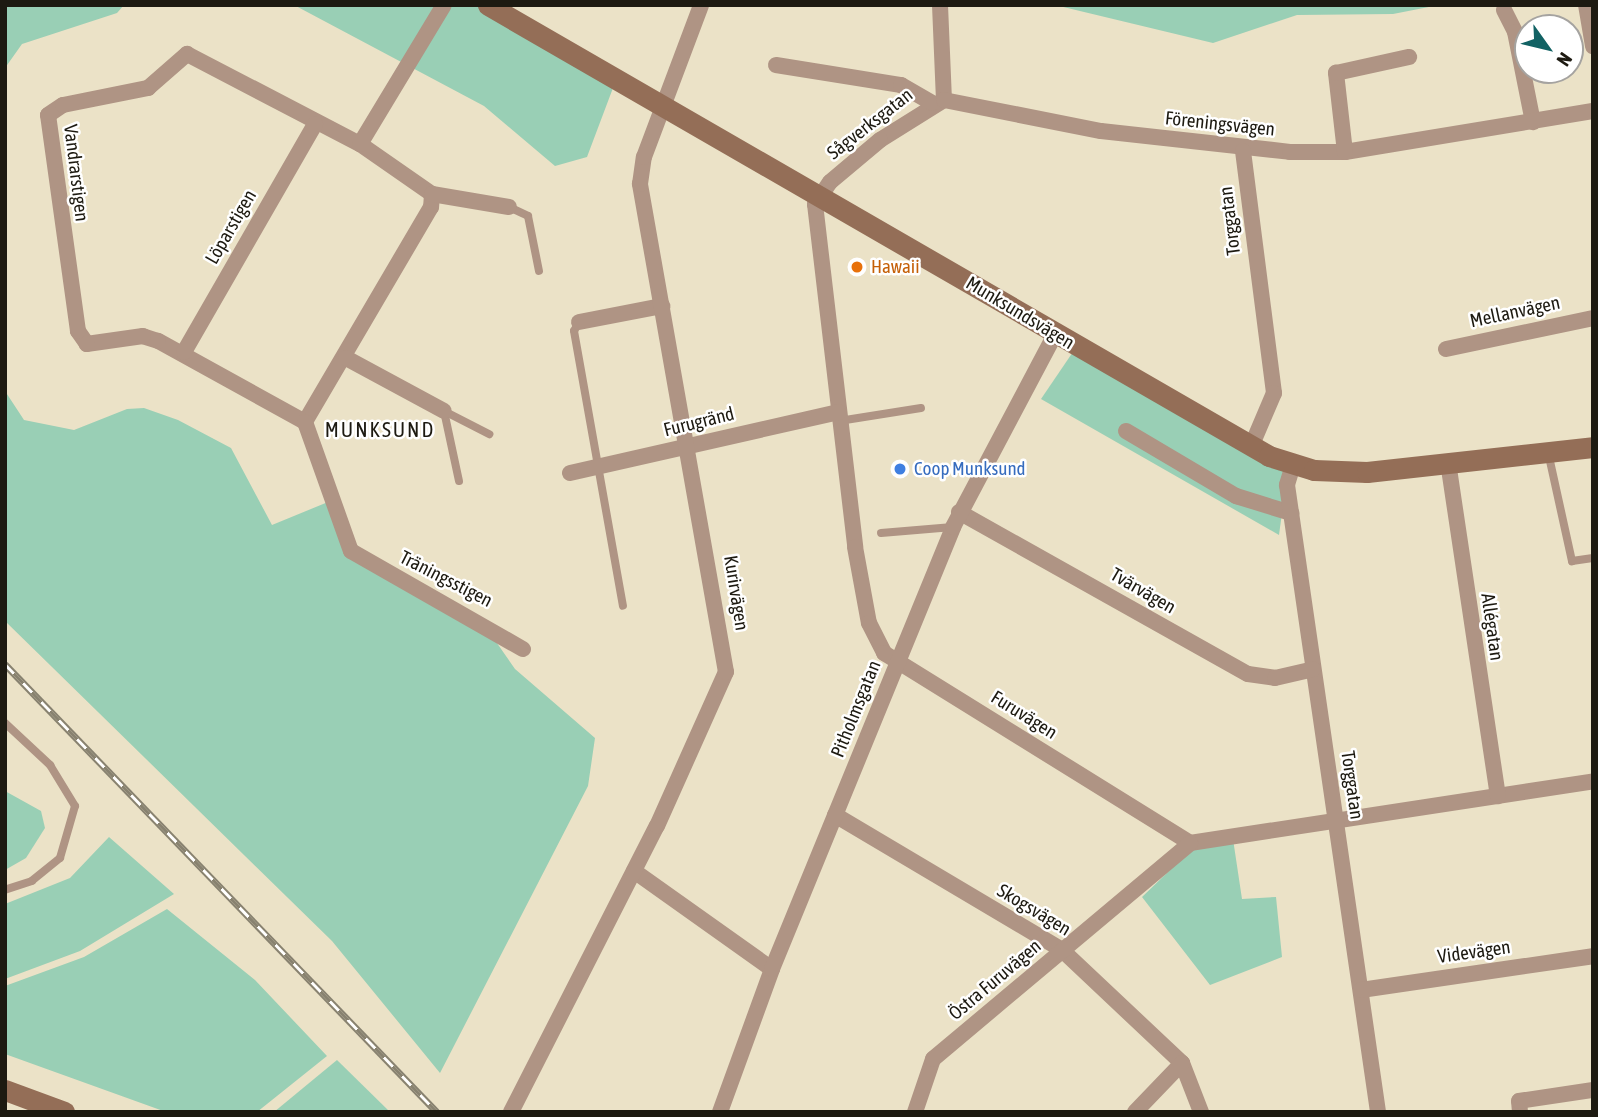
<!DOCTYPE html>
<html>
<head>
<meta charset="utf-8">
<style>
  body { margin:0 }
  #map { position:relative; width:1598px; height:1117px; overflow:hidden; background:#ebe2c7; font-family:"Asap Condensed",sans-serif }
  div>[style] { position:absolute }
  .green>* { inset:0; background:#99cfb5 }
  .lane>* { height:8px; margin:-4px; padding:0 4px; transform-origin:4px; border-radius:4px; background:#af9484 }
  .street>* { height:16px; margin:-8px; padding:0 8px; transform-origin:8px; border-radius:8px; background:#af9484 }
  .secondary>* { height:21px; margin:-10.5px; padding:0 10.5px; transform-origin:10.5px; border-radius:10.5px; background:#946e57 }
  .rail>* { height:7px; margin-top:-3.5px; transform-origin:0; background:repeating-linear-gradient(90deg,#fff 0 13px,#888270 0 26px); box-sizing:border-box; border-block:2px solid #888270 }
  .dots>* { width:19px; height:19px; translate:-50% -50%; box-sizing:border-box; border:4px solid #fff; border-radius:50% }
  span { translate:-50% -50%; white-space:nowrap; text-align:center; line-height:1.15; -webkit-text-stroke:5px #fff; paint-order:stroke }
  .street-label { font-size:19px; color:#1d1a11 }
  .food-label { font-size:19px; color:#c56008 }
  .left { translate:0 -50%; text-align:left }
  .shop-label { font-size:19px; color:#366cbe }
  .neighbourhood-label { font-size:21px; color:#1d1a11; letter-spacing:2px }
  .frame { position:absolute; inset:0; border:7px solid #1d1a11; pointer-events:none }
  .north { position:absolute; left:1514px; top:14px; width:70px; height:70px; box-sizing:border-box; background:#fff; border:2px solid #a5a3a0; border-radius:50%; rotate:124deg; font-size:19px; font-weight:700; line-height:28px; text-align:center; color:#1d1a11 }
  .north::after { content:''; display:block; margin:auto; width:24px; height:32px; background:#126264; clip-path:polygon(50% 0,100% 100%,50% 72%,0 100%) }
</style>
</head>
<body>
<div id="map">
  <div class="green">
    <div style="clip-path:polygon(5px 5px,124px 5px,117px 13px,22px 44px,5px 68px)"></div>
    <div style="clip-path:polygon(294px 5px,501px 5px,619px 72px,587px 157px,555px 166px,484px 106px)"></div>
    <div style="clip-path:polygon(1055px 5px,1439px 5px,1393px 14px,1297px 15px,1213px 43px)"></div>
    <div style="clip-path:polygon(1077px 346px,1289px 461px,1279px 535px,1041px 399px)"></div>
    <div style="clip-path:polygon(5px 391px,24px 420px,74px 430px,127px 409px,144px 408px,178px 420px,231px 448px,272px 525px,328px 502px,337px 524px,375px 567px,492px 636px,515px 669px,595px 738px,588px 786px,440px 1073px,332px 941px,5px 621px)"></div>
    <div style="clip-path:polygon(5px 791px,41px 811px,45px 828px,26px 858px,5px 870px)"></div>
    <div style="clip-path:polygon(109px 837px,174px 894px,80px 951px,5px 979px,5px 904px,70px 878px)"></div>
    <div style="clip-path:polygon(1233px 839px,1242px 899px,1276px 897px,1282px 957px,1210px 985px,1142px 897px,1196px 845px)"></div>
    <div style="clip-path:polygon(167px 909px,255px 980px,327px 1056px,257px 1112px,166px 1112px,5px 1054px,5px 986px,84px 957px)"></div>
    <div style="clip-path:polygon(337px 1060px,390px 1112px,274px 1112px)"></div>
  </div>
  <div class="lane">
    <div style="left:509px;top:207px;width:21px;rotate:25deg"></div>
    <div style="left:528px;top:216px;width:56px;rotate:78.7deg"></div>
    <div style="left:579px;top:322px;width:10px;rotate:119deg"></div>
    <div style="left:574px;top:331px;width:279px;rotate:79.9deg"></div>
    <div style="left:839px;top:421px;width:83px;rotate:-9deg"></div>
    <div style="left:1548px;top:452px;width:112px;rotate:77.6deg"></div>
    <div style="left:1572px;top:561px;width:21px;rotate:-8deg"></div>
    <div style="left:459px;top:481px;width:72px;rotate:-102.1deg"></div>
    <div style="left:444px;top:411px;width:51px;rotate:27.1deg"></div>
    <div style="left:881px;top:533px;width:72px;rotate:-4.8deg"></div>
    <div style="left:5px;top:723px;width:62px;rotate:43deg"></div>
    <div style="left:50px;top:765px;width:48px;rotate:58.6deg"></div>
    <div style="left:75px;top:806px;width:54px;rotate:106.1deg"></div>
    <div style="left:60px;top:858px;width:36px;rotate:141deg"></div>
    <div style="left:32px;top:881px;width:28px;rotate:162deg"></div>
  </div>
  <div class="street">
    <div style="left:940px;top:5px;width:95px;rotate:87.6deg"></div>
    <div style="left:944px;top:100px;width:75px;rotate:148deg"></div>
    <div style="left:880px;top:140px;width:65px;rotate:140deg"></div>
    <div style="left:830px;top:182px;width:27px;rotate:124deg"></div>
    <div style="left:815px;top:204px;width:345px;rotate:83.3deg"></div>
    <div style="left:855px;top:547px;width:77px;rotate:79.6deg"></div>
    <div style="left:869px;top:623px;width:34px;rotate:63deg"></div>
    <div style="left:884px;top:653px;width:360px;rotate:31.8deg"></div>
    <div style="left:1190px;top:843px;width:408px;rotate:-8.7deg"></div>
    <div style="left:1586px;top:5px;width:42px;rotate:80.3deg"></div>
    <div style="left:1504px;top:10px;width:25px;rotate:63deg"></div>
    <div style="left:1515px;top:32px;width:92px;rotate:78.7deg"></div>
    <div style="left:187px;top:54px;width:195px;rotate:27.5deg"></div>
    <div style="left:360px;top:144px;width:88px;rotate:34.8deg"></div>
    <div style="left:432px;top:194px;width:13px;rotate:94deg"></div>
    <div style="left:431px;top:207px;width:249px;rotate:120.4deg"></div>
    <div style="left:305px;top:422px;width:168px;rotate:-151.1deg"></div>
    <div style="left:158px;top:341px;width:16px;rotate:-162deg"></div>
    <div style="left:143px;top:336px;width:57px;rotate:171.9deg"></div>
    <div style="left:87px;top:344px;width:16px;rotate:-125deg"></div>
    <div style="left:78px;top:331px;width:218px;rotate:-97.9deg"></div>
    <div style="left:48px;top:115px;width:18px;rotate:-34deg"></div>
    <div style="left:63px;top:105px;width:87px;rotate:-11.3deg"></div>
    <div style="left:148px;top:88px;width:52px;rotate:-41.1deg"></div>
    <div style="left:776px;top:65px;width:127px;rotate:9.1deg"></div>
    <div style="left:901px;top:85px;width:36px;rotate:30deg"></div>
    <div style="left:944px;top:100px;width:160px;rotate:11.2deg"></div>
    <div style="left:1101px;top:131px;width:190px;rotate:6.3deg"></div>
    <div style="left:1290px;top:152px;width:55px"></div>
    <div style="left:1345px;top:152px;width:251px;rotate:-9.4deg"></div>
    <div style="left:360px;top:144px;width:162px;rotate:-58.9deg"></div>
    <div style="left:1243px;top:151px;width:244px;rotate:82.7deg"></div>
    <div style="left:1274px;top:393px;width:59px;rotate:113.1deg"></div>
    <div style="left:1345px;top:152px;width:80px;rotate:-96.5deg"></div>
    <div style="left:1336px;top:73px;width:75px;rotate:-12.4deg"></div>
    <div style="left:432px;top:194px;width:78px;rotate:9.6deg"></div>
    <div style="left:579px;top:322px;width:85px;rotate:-10.9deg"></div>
    <div style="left:1446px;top:349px;width:150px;rotate:-11.9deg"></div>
    <div style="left:184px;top:352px;width:263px;rotate:-60.1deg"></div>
    <div style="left:346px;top:358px;width:111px;rotate:28.4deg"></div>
    <div style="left:305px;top:422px;width:137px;rotate:70.4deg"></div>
    <div style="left:351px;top:551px;width:198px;rotate:29.7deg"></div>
    <div style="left:1126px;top:431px;width:128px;rotate:30.6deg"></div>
    <div style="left:1236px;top:496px;width:58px;rotate:17.2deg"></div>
    <div style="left:1448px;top:462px;width:338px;rotate:81.5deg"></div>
    <div style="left:1293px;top:465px;width:21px;rotate:107deg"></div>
    <div style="left:1287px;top:485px;width:634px;rotate:81.74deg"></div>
    <div style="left:570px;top:473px;width:275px;rotate:-12.8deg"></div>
    <div style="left:959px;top:512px;width:331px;rotate:29.3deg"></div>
    <div style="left:1248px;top:674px;width:27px;rotate:8deg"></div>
    <div style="left:1275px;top:678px;width:39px;rotate:-13deg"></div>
    <div style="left:835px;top:815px;width:264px;rotate:30.7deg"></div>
    <div style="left:1062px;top:950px;width:165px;rotate:43.3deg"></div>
    <div style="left:1182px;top:1063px;width:53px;rotate:68.8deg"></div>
    <div style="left:634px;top:871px;width:169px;rotate:35.4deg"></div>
    <div style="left:1361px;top:990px;width:234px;rotate:-8.3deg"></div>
    <div style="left:511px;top:1112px;width:321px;rotate:-63deg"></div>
    <div style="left:657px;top:826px;width:169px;rotate:-65.9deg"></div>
    <div style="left:726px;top:672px;width:496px;rotate:-100deg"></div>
    <div style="left:640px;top:184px;width:27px;rotate:-82deg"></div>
    <div style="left:644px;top:157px;width:162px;rotate:-69.4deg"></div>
    <div style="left:720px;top:1112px;width:152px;rotate:-70deg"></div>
    <div style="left:772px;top:969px;width:478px;rotate:-67.7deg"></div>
    <div style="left:953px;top:527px;width:218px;rotate:-62.1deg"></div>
    <div style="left:915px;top:1112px;width:56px;rotate:-71.2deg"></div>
    <div style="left:933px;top:1059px;width:336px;rotate:-40deg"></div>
    <div style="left:1135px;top:1112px;width:68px;rotate:-46.2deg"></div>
    <div style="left:1520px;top:1112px;width:11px;rotate:-95deg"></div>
    <div style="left:1519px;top:1101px;width:75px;rotate:-8.5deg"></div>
  </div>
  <div class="secondary">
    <div style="left:488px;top:5px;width:902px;rotate:30deg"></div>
    <div style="left:1269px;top:456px;width:47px;rotate:17.3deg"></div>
    <div style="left:1314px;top:470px;width:53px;rotate:2.2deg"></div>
    <div style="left:1367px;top:472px;width:227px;rotate:-6.3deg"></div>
    <div style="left:5px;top:1090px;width:63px;rotate:20.4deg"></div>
  </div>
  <div class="rail">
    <div style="left:5px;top:664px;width:622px;rotate:46.04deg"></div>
  </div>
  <div class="dots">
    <div style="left:857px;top:267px;background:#e8710a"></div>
    <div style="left:900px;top:469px;background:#3f7fe0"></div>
  </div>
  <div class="street-label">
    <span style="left:870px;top:124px;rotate:-38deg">Sågverksgatan</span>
    <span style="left:1220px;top:124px;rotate:6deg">Föreningsvägen</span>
    <span style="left:76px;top:173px;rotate:83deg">Vandrarstigen</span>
    <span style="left:1230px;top:221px;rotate:-97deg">Torggatan</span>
    <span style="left:231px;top:227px;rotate:-60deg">Löparstigen</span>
    <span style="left:1515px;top:312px;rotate:-12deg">Mellanvägen</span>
    <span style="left:1020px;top:313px;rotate:31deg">Munksundsvägen</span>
    <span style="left:699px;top:422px;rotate:-14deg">Furugränd</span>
    <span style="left:446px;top:579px;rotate:27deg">Träningsstigen</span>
    <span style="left:1143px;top:591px;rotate:30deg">Tvärvägen</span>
    <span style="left:736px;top:593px;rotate:81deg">Kurirvägen</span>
    <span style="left:1492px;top:627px;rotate:82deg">Allégatan</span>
    <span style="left:856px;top:709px;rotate:-68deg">Pitholmsgatan</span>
    <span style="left:1024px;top:715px;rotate:32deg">Furuvägen</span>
    <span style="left:1352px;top:785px;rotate:82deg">Torggatan</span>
    <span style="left:1034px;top:910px;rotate:31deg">Skogsvägen</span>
    <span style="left:1474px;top:952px;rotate:-8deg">Videvägen</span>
    <span style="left:995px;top:980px;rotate:-40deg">Östra Furuvägen</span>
  </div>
  <div class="food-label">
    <span class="left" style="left:871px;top:267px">Hawaii</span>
  </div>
  <div class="shop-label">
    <span class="left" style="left:914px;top:469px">Coop Munksund</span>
  </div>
  <div class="neighbourhood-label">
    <span style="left:380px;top:429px">MUNKSUND</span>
  </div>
  <div class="frame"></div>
  <div class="north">N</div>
</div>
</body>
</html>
